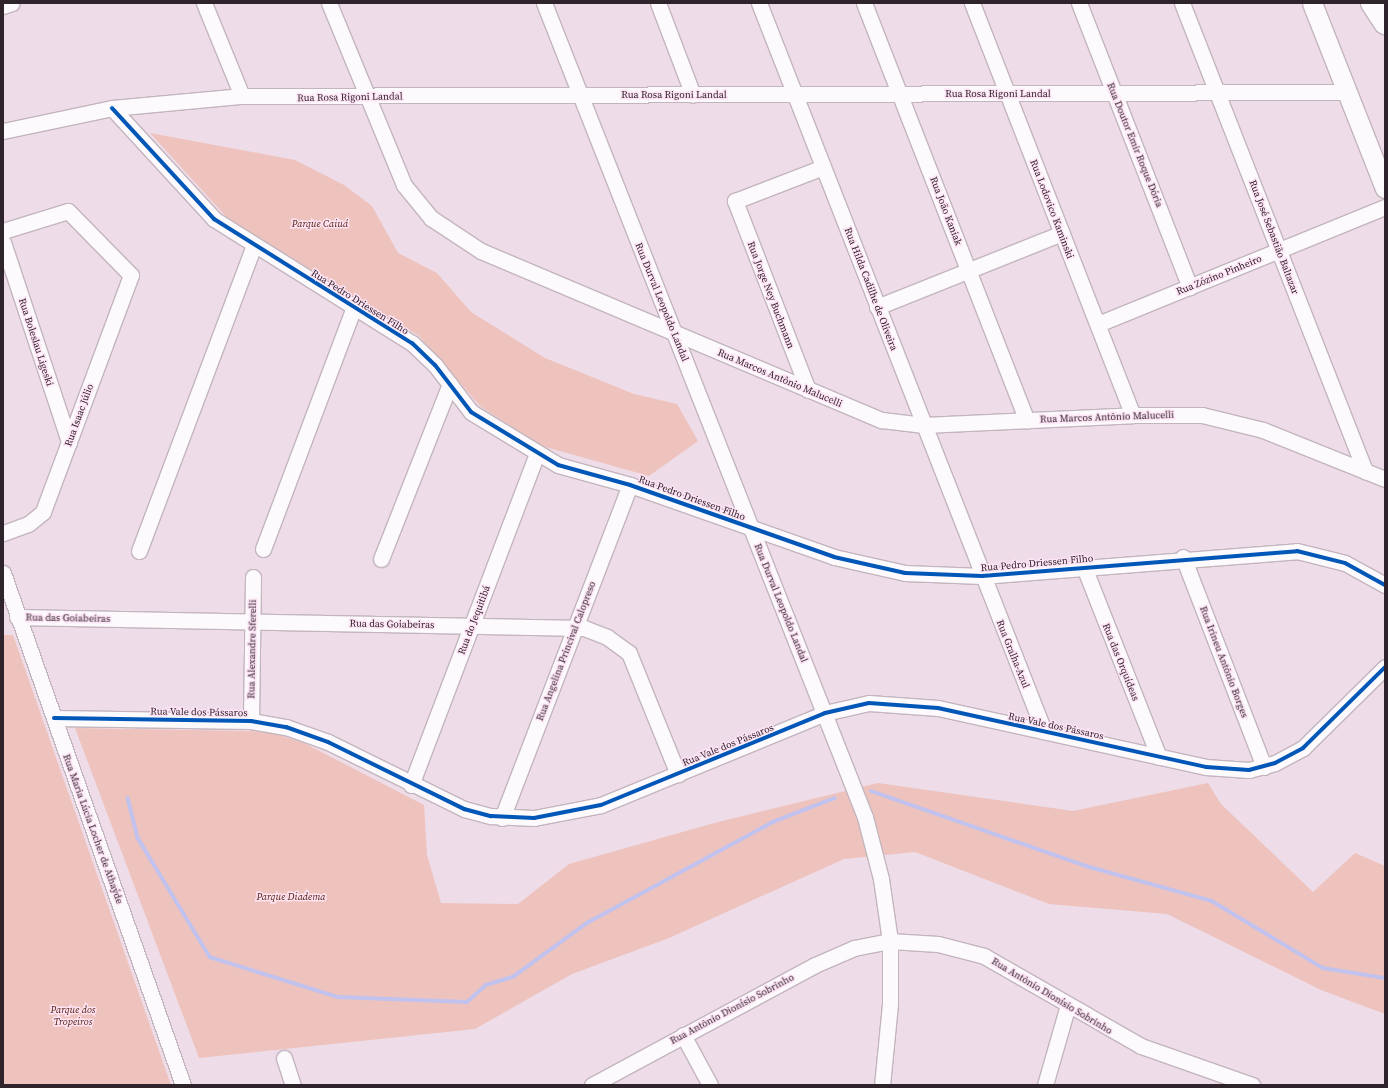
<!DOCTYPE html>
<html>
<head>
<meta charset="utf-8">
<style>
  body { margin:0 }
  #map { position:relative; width:1388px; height:1088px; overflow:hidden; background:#eedce8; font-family:"Source Serif 4",serif }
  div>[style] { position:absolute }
  .green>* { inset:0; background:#eec3bd }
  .stream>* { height:3.5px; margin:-1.75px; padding:0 1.75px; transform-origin:1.75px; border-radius:1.75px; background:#c1c2ee }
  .roads { filter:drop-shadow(1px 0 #c3b5be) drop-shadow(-1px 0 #c3b5be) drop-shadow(0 1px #c3b5be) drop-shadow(0 -1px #c3b5be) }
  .minor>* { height:15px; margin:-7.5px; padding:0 7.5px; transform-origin:7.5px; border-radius:7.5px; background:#fcfafc }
  .major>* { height:19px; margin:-9.5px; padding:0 9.5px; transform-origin:9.5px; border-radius:9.5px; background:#fcfafc }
  .highway>* { height:22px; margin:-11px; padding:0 11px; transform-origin:11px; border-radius:11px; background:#fcfafc }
  .cycleway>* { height:4px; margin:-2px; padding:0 2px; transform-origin:2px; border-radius:2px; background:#0057b8 }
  span { translate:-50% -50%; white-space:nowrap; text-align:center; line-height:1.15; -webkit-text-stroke:3px #fee4f5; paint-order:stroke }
  .street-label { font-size:10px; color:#2f232c }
  .park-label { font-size:10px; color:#521906; font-style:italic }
  .frame { position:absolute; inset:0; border:4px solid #2f232c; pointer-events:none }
</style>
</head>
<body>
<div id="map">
  <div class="green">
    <div style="clip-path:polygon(150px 133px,295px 160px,344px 185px,372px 206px,398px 253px,437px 273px,471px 312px,545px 358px,634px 394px,677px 404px,698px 441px,649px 476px,542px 446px,481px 407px,419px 336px,231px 222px)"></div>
    <div style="clip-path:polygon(3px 635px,13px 635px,171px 1085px,3px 1085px)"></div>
    <div style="clip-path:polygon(75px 728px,251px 731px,277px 734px,306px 744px,424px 805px,427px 855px,441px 903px,518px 904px,569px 864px,718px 822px,878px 783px,1073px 811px,1208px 783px,1221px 804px,1313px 892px,1355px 853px,1385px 866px,1385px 1014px,1321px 990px,1167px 914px,1049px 904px,915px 852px,844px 859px,669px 938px,572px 974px,475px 1029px,199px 1058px)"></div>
  </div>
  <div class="stream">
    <div style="left:871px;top:791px;width:228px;rotate:19.2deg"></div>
    <div style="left:1086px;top:866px;width:131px;rotate:15.5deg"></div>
    <div style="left:1212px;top:901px;width:130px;rotate:31.1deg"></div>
    <div style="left:1323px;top:968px;width:63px;rotate:9.2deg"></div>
    <div style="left:128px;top:798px;width:41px;rotate:76deg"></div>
    <div style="left:138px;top:838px;width:139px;rotate:58.8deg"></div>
    <div style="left:210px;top:957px;width:134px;rotate:17.4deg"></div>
    <div style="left:338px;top:997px;width:129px;rotate:2.2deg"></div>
    <div style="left:467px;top:1002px;width:25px;rotate:-42deg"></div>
    <div style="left:486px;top:985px;width:28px;rotate:-17deg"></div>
    <div style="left:513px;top:977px;width:92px;rotate:-36.1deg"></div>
    <div style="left:587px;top:923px;width:212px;rotate:-28.5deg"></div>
    <div style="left:773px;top:822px;width:66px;rotate:-21.2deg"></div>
  </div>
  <div class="roads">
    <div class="minor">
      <div style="left:204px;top:3px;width:100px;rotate:67.8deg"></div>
      <div style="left:329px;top:3px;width:197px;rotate:67.6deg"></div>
      <div style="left:404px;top:185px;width:43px;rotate:50.7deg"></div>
      <div style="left:431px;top:218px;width:60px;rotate:33.4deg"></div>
      <div style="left:481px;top:251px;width:435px;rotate:22.9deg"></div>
      <div style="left:882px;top:420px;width:42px;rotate:6.8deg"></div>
      <div style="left:924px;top:425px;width:209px;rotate:-2.7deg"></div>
      <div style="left:1133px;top:415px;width:69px"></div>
      <div style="left:1202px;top:415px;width:63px;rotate:13.8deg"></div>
      <div style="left:1263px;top:430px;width:131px;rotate:21.9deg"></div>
      <div style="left:544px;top:3px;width:875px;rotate:68.48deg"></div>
      <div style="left:865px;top:817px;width:64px;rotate:75.5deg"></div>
      <div style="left:881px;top:879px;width:63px;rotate:81.7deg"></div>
      <div style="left:890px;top:941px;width:63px;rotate:90deg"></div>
      <div style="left:890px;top:1004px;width:81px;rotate:95.6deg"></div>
      <div style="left:658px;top:3px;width:98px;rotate:69.2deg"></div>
      <div style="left:759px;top:3px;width:782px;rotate:68.62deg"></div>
      <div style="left:864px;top:3px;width:448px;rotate:68.7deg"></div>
      <div style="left:972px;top:3px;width:442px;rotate:68.7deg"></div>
      <div style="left:1079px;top:3px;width:305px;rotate:68.7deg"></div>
      <div style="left:1182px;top:3px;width:503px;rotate:68.64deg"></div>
      <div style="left:3px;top:6px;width:9px;rotate:-18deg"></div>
      <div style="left:112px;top:108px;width:151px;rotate:47.4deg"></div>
      <div style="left:214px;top:219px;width:234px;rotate:32.1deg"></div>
      <div style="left:412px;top:343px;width:32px;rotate:44deg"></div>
      <div style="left:435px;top:365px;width:59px;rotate:52.5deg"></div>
      <div style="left:471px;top:412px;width:102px;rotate:31.3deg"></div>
      <div style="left:558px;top:465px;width:75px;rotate:15.5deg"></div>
      <div style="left:630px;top:485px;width:216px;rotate:19.4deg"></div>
      <div style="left:834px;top:557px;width:73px;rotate:12.7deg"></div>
      <div style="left:905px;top:573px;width:77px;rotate:2.2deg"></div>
      <div style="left:982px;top:576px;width:316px;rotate:-4.5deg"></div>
      <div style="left:1297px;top:551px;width:49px;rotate:14deg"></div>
      <div style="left:1345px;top:563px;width:46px;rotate:28.8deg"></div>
      <div style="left:3px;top:131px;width:111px;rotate:-11.9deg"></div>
      <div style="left:112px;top:108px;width:131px;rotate:-5.3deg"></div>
      <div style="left:242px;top:96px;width:1105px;rotate:-0.21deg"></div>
      <div style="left:3px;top:231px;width:68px;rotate:-17.1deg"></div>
      <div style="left:68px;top:211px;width:90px;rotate:45.5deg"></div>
      <div style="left:131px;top:275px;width:253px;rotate:110.4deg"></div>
      <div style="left:43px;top:512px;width:19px;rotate:141deg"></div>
      <div style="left:28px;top:524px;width:27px;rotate:160deg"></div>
      <div style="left:3px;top:242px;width:211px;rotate:71.7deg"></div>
      <div style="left:877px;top:307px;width:199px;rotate:-21.8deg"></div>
      <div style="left:1098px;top:324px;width:310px;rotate:-22.2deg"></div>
      <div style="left:808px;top:390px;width:203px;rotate:-111.1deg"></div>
      <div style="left:735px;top:201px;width:94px;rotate:-21.1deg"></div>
      <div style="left:263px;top:549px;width:259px;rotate:-69.4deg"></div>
      <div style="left:139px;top:551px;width:327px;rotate:-69.4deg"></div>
      <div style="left:1183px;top:557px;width:225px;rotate:68.9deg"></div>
      <div style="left:381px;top:559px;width:188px;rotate:-68.5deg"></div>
      <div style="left:1084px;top:567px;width:204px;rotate:68.5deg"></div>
      <div style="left:3px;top:573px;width:543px;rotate:70.63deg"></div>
      <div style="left:17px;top:617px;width:567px;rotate:1.11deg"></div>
      <div style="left:584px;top:628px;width:25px;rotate:21deg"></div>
      <div style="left:607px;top:637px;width:27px;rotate:36deg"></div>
      <div style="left:629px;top:653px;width:131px;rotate:68deg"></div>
      <div style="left:54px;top:718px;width:197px;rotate:0.9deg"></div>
      <div style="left:251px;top:721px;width:36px;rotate:10deg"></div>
      <div style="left:286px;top:727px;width:45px;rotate:19.7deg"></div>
      <div style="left:328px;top:742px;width:152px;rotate:26.2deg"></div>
      <div style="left:464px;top:809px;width:28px;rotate:15deg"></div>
      <div style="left:491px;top:816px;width:43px;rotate:2.7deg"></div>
      <div style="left:534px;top:818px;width:68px;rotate:-11deg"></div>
      <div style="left:601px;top:805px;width:242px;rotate:-22.3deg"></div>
      <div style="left:825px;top:713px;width:45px;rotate:-12.8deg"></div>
      <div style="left:869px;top:703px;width:69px;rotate:4.1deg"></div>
      <div style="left:938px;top:708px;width:274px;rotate:12.4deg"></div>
      <div style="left:1206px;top:767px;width:43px;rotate:4deg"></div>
      <div style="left:1249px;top:770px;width:27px;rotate:-15deg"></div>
      <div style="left:1275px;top:763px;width:32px;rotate:-28deg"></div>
      <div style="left:1303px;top:748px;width:115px;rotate:-44.6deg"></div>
      <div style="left:251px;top:721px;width:144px;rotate:-89.2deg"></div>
      <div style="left:411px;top:785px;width:354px;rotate:-69.2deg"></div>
      <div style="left:502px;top:818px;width:357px;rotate:-69deg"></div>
      <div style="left:683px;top:1035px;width:57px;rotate:61.6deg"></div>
      <div style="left:284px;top:1058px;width:28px;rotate:72deg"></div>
      <div style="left:592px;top:1085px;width:253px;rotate:-28.3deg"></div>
      <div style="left:815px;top:965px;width:43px;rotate:-23.6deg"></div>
      <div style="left:854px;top:948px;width:37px;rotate:-11deg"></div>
      <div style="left:890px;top:941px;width:48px;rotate:3.6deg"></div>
      <div style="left:938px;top:944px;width:48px;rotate:14.6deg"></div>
      <div style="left:984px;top:956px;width:181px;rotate:29.8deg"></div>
      <div style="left:1141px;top:1046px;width:118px;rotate:19.4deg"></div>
      <div style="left:1045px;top:1085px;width:83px;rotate:-74deg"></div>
    </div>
    <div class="major">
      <div style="left:1312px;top:3px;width:199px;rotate:68.5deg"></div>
    </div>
    <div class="highway">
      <div style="left:1372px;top:3px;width:24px;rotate:57deg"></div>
    </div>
  </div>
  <div class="cycleway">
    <div style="left:112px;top:108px;width:151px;rotate:47.4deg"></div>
    <div style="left:214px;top:219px;width:234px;rotate:32.1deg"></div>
    <div style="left:412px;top:343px;width:32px;rotate:44deg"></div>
    <div style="left:435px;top:365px;width:59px;rotate:52.5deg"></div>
    <div style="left:471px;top:412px;width:102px;rotate:31.3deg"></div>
    <div style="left:558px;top:465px;width:75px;rotate:15.5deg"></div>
    <div style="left:630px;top:485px;width:216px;rotate:19.4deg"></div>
    <div style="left:834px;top:557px;width:73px;rotate:12.7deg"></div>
    <div style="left:905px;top:573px;width:77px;rotate:2.2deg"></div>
    <div style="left:982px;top:576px;width:316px;rotate:-4.5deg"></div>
    <div style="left:1297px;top:551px;width:49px;rotate:14deg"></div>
    <div style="left:1345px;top:563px;width:46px;rotate:28.8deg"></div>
    <div style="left:54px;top:718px;width:197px;rotate:0.9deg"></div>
    <div style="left:251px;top:721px;width:36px;rotate:10deg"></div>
    <div style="left:286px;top:727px;width:45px;rotate:19.7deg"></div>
    <div style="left:328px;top:742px;width:152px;rotate:26.2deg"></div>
    <div style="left:464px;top:809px;width:28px;rotate:15deg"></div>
    <div style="left:491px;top:816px;width:43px;rotate:2.7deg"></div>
    <div style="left:534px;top:818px;width:68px;rotate:-11deg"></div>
    <div style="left:601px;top:805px;width:242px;rotate:-22.3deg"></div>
    <div style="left:825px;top:713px;width:45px;rotate:-12.8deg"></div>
    <div style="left:869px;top:703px;width:69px;rotate:4.1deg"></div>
    <div style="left:938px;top:708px;width:274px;rotate:12.4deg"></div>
    <div style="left:1206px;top:767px;width:43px;rotate:4deg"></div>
    <div style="left:1249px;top:770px;width:27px;rotate:-15deg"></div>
    <div style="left:1275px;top:763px;width:32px;rotate:-28deg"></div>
    <div style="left:1303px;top:748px;width:115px;rotate:-44.6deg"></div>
  </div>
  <div class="street-label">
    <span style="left:998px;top:94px">Rua Rosa Rigoni Landal</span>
    <span style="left:674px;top:95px">Rua Rosa Rigoni Landal</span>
    <span style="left:350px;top:97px;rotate:-1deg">Rua Rosa Rigoni Landal</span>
    <span style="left:1135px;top:145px;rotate:68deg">Rua Doutor Emir Roque Dória</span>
    <span style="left:1052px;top:209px;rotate:69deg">Rua Lodovico Kaminski</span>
    <span style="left:946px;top:211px;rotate:69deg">Rua João Kaniak</span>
    <span style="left:1274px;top:237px;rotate:69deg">Rua José Sebastião Baltazar</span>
    <span style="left:1219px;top:275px;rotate:-22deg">Rua Zózino Pinheiro</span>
    <span style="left:871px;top:289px;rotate:69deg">Rua Hilda Cadilhe de Oliveira</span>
    <span style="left:771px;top:295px;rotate:69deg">Rua Jorge Ney Buchmann</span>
    <span style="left:360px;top:302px;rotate:32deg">Rua Pedro Driessen Filho</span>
    <span style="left:662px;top:302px;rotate:68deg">Rua Durval Leopoldo Landal</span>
    <span style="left:36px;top:342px;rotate:72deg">Rua Boleslau Ligeski</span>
    <span style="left:780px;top:378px;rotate:23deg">Rua Marcos Antônio Malucelli</span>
    <span style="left:79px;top:415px;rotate:-70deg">Rua Isaac Júlio</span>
    <span style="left:1107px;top:417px;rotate:-2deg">Rua Marcos Antônio Malucelli</span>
    <span style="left:692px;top:498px;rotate:20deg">Rua Pedro Driessen Filho</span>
    <span style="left:1037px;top:563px;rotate:-5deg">Rua Pedro Driessen Filho</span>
    <span style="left:781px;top:603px;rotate:68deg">Rua Durval Leopoldo Landal</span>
    <span style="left:68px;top:618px;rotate:1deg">Rua das Goiabeiras</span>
    <span style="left:474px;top:620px;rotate:-69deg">Rua do Jequitibá</span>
    <span style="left:392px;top:624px;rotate:1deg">Rua das Goiabeiras</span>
    <span style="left:252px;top:649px;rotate:-89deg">Rua Alexandre Sferelli</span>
    <span style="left:566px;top:651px;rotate:-69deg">Rua Angelina Princival Calopreso</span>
    <span style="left:1013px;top:654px;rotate:68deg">Rua Gralha-Azul</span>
    <span style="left:1121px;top:662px;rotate:68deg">Rua das Orquídeas</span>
    <span style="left:1224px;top:662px;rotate:69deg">Rua Irineu Antônio Borges</span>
    <span style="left:199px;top:712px;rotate:1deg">Rua Vale dos Pássaros</span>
    <span style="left:1056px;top:726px;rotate:12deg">Rua Vale dos Pássaros</span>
    <span style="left:728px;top:745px;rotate:-22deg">Rua Vale dos Pássaros</span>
    <span style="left:93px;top:829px;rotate:70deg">Rua Maria Lúcia Locher de Athaýde</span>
    <span style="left:1052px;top:996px;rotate:31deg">Rua Antônio Dionísio Sobrinho</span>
    <span style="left:732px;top:1009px;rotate:-28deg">Rua Antônio Dionísio Sobrinho</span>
  </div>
  <div class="park-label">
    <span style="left:320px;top:224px">Parque Caiuá</span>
    <span style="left:291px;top:897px">Parque Diadema</span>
    <span style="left:73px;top:1015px">Parque dos<br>Tropeiros</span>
  </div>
  <div class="frame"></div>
</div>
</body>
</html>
